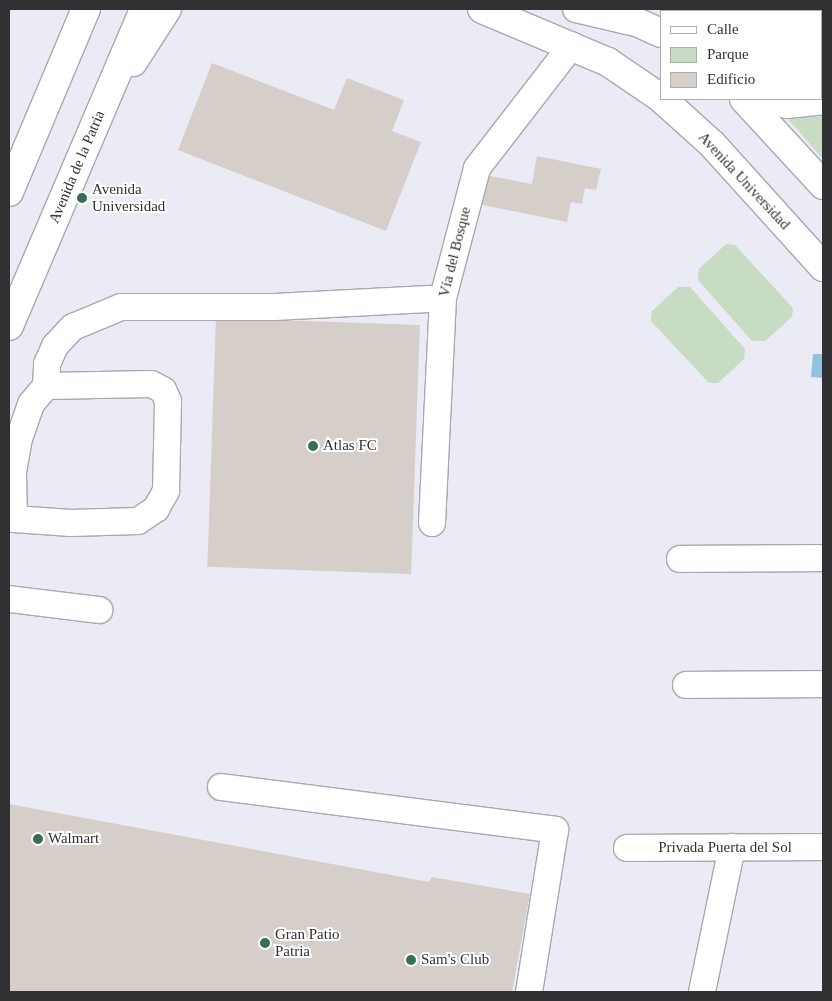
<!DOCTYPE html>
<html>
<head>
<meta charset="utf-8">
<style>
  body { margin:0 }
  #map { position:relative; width:832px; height:1001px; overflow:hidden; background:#eaebf4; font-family:Georgia,serif }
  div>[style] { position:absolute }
  .green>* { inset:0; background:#c7dcc2 }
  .water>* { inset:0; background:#8fc4e0 }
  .building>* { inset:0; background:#d6cec9; transform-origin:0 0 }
  .roads { filter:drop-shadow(1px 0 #a7a9b1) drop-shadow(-1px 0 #a7a9b1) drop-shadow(0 1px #a7a9b1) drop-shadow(0 -1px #a7a9b1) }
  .minor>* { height:26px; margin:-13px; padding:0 13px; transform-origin:13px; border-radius:13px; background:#fff }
  .major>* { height:28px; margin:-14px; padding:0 14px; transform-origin:14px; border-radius:14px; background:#fff }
  .dots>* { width:14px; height:14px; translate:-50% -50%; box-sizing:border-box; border:2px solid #fff; border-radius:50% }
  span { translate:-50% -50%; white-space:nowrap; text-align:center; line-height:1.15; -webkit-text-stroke:4px #fff; paint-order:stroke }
  .street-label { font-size:15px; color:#313134 }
  .poi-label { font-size:15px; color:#313134 }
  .left { translate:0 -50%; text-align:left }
  .frame { position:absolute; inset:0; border:10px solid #313134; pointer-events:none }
  .legend { position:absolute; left:660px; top:10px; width:162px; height:90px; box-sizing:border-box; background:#fff; border:1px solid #adadae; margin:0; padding:6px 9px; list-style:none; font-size:15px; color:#313134 }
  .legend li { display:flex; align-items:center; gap:10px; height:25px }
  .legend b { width:25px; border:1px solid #adadae }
</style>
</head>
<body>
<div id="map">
  <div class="green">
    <div style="clip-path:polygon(823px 116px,823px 159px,788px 119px)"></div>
    <div style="clip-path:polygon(726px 244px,735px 245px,793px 308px,792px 317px,765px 341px,752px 341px,698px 280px,699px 269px)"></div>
    <div style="clip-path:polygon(678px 287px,690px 287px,745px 349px,744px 359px,718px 383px,709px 383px,651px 321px,652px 311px)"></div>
  </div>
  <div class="water">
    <div style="clip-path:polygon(813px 354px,823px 354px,823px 378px,811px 377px)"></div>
  </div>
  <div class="building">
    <div style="clip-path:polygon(212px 63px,334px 110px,347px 78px,404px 100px,392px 131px,421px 142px,386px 231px,178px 150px)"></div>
    <div style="clip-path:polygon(537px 156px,601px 169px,596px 190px,585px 188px,582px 204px,571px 202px,567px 222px,473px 203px,480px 174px,532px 184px)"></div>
    <div style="left:216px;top:318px;width:204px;height:249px;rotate:2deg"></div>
    <div style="clip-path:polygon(9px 804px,429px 882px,432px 877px,530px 894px,512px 992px,9px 992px)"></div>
  </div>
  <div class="roads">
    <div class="minor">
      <div style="left:576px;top:9px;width:57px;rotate:13.3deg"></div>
      <div style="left:761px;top:99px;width:27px;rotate:13deg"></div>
      <div style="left:787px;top:105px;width:36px;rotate:-6deg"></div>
      <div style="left:46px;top:386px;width:22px;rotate:-87deg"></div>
      <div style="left:47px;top:364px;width:20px;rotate:-66deg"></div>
      <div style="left:55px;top:346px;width:26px;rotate:-47deg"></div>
      <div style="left:73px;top:327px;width:52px;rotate:-22.6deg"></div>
      <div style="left:121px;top:307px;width:153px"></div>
      <div style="left:274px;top:307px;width:169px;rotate:-3deg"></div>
      <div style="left:9px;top:517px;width:5px;rotate:22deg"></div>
      <div style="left:14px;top:519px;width:57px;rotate:4deg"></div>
      <div style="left:71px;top:523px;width:67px;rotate:-1.7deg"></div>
      <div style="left:138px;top:521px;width:22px;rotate:-34deg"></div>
      <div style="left:156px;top:509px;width:21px;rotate:-61deg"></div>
      <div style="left:166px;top:491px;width:90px;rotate:-88.7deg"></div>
      <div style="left:168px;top:401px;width:12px;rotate:-114deg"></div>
      <div style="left:163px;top:390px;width:13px;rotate:-153deg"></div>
      <div style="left:151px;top:384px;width:105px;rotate:178.9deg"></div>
      <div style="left:46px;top:386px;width:23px;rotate:130deg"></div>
      <div style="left:31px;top:404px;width:36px;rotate:109deg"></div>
      <div style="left:19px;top:438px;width:36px;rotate:100deg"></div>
      <div style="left:13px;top:473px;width:46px;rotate:88.8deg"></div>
      <div style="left:432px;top:523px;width:225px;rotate:-87.2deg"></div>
      <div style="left:443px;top:298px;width:134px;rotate:-75.3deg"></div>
      <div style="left:477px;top:168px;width:155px;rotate:-52.3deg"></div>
      <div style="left:680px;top:559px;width:140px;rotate:-0.4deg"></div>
      <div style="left:9px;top:599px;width:91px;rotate:7deg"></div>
      <div style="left:686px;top:685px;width:137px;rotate:-0.4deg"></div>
      <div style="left:221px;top:787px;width:337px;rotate:7.3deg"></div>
      <div style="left:555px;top:830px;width:164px;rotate:99.1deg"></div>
      <div style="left:627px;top:848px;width:196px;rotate:-0.3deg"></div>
      <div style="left:702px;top:992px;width:148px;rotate:-78.3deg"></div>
    </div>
    <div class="major">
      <div style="left:482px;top:9px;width:137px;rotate:22.8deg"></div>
      <div style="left:608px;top:62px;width:64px;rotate:34.2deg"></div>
      <div style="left:608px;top:9px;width:58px;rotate:24.4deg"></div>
      <div style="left:133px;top:62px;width:63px;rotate:-57.3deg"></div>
      <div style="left:662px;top:99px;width:67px;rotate:42deg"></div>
      <div style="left:712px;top:144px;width:166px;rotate:47.9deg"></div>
      <div style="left:744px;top:99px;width:117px;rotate:47.4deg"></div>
      <div style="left:9px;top:192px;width:199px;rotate:-67.2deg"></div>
      <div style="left:9px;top:326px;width:345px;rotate:-66.9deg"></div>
    </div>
  </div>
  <div class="dots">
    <div style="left:82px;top:198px;background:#376e56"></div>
    <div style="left:313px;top:446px;background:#376e56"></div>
    <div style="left:38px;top:839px;background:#376e56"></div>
    <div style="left:265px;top:943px;background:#376e56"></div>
    <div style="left:411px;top:960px;background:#376e56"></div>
  </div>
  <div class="street-label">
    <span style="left:77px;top:167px;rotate:-67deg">Avenida de la Patria</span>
    <span style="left:744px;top:181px;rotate:47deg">Avenida Universidad</span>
    <span style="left:455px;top:252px;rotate:-76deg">Vía del Bosque</span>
    <span style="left:725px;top:848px">Privada Puerta del Sol</span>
  </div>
  <div class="poi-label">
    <span class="left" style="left:92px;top:198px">Avenida<br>Universidad</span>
    <span class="left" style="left:323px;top:446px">Atlas FC</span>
    <span class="left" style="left:48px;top:839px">Walmart</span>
    <span class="left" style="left:275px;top:943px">Gran Patio<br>Patria</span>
    <span class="left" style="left:421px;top:960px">Sam's Club</span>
  </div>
  <div class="frame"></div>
  <ul class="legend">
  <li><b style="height:6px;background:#fff"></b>Calle</li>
  <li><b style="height:14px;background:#c7dcc2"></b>Parque</li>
  <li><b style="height:14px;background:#d6cec9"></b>Edificio</li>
  </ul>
</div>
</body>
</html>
